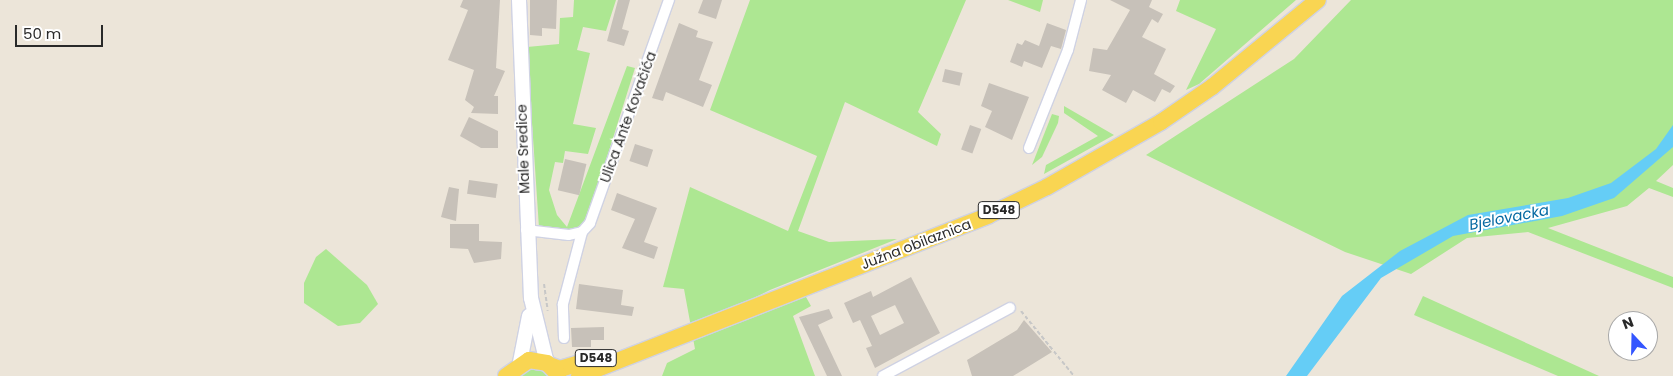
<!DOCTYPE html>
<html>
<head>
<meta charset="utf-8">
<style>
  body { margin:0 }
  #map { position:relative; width:1673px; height:376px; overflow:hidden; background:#ece5d9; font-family:Poppins,sans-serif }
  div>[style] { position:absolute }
  .green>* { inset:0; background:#ade792 }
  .water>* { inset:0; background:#65cdf6 }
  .building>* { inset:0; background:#c7c1b9; transform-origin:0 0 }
  .path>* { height:2px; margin-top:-1px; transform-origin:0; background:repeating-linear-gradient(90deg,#c7c7c7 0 4px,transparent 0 6.5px) }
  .roads { filter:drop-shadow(1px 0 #cfd2e3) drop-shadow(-1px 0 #cfd2e3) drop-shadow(0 1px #cfd2e3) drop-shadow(0 -1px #cfd2e3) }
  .street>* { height:10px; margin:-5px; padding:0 5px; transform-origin:5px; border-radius:5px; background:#fff }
  .secondary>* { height:14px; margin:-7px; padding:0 7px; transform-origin:7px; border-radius:7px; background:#fff }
  .primary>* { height:16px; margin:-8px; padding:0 8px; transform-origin:8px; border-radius:8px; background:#f9d552 }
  span { translate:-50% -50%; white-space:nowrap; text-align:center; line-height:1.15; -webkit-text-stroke:4px #fff; paint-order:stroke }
  .shield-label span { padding:1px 4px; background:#fff; border:1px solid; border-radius:4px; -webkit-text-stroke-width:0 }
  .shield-label { font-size:12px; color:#292929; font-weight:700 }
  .street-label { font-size:14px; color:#292929 }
  .water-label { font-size:15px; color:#0568a1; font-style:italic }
  .north { position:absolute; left:1608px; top:311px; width:50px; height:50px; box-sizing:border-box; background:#fff; border:1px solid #a9a9a9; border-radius:50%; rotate:339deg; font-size:14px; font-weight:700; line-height:20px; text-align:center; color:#292929 }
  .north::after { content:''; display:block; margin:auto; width:18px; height:22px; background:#3456ff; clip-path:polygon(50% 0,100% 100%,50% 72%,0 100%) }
  .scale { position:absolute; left:15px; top:25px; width:88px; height:22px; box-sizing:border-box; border:2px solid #292929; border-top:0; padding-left:6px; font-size:15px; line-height:18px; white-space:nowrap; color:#292929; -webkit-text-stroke:4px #fff; paint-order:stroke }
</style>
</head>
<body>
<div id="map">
  <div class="green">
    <div style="clip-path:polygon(574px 0,616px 0,606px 31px,583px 27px,577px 50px,590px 53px,573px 124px,596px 128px,588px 154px,565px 151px,563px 163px,555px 162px,549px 190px,557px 215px,567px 227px,627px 66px,635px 68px,586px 224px,579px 231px,539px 228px,527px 47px,559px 44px,560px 18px,573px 17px)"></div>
    <div style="clip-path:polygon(750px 0,966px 0,918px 112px,941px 134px,937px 146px,845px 102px,798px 231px,829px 242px,897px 239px,770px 290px,699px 325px,801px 288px,811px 306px,793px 316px,815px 376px,662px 376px,667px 363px,695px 349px,684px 289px,663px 287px,690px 187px,788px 231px,817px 156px,710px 110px)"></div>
    <div style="clip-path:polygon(1008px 0,1043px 0,1040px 12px)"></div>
    <div style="clip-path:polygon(1180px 0,1296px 0,1199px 84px,1186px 90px,1216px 29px,1176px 11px)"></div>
    <div style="clip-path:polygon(1351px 0,1673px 0,1673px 165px,1656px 181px,1673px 188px,1673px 197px,1649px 188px,1627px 206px,1548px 228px,1673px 277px,1673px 288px,1528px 232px,1467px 238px,1411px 274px,1345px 252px,1146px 155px,1294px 59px)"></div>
    <div style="clip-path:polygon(1064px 106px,1114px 135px,1044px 174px,1046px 165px,1098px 136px,1064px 113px)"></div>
    <div style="clip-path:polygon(1052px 114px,1059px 116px,1058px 123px,1042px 157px,1032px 165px)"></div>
    <div style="clip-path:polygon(326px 249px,367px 285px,378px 304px,360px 323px,338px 326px,304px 303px,304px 283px,316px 257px)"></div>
    <div style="clip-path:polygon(1423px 296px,1599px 376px,1558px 376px,1414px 315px)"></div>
    <div style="clip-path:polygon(529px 368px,542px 370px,548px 376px,516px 376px)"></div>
  </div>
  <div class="water">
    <div style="clip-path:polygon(1673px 125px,1673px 147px,1614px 198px,1562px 216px,1453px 236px,1381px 278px,1307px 376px,1286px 376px,1342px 296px,1400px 251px,1468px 215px,1568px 198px,1611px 183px,1656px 149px)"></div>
  </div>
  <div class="building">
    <div style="clip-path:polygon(463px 0,500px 0,496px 68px,505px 71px,494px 96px,498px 96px,498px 114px,471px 113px,474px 107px,465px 100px,474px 70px,448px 60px,468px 10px,460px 7px)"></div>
    <div style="clip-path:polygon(530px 0,557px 0,556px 29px,542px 28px,542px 36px,530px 35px)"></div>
    <div style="clip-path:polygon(618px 0,630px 0,622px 29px,629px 31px,624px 46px,607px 41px)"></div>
    <div style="clip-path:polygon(703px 0,722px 0,716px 19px,698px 13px)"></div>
    <div style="clip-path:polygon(1110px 0,1152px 0,1149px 7px,1163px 14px,1158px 23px,1152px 19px,1142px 37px,1166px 49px,1154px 74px,1175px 86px,1170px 93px,1162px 89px,1155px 102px,1133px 90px,1126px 103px,1102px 90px,1111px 75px,1089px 71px,1093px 48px,1107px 50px,1130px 10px)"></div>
    <div style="clip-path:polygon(679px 23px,698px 31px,696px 37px,713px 42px,699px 80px,712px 85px,703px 107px,666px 92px,663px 101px,652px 98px)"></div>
    <div style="clip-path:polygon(1047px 23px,1066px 30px,1061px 49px,1051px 46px,1042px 68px,1024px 61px,1022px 67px,1010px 62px,1017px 43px,1022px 45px,1025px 40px,1039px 46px)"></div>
    <div style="left:945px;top:69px;width:18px;height:13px;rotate:13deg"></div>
    <div style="clip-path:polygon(989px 83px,1029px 97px,1012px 140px,985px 127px,992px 111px,981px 106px)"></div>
    <div style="clip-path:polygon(469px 117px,498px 131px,498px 148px,481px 148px,460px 136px)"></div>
    <div style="left:970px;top:125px;width:12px;height:26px;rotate:20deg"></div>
    <div style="left:635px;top:144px;width:19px;height:18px;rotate:18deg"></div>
    <div style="left:565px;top:159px;width:22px;height:32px;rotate:13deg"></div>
    <div style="left:469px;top:180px;width:29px;height:14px;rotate:8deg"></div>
    <div style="clip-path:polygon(449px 187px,459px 189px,456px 221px,441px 217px)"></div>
    <div style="clip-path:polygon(617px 193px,657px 208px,644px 242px,658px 247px,654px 259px,622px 248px,635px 219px,611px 210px)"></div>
    <div style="clip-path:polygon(450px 224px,479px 224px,479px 241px,502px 242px,501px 259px,474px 263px,468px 249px,450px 248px)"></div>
    <div style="clip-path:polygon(evenodd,911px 277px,940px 333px,875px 368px,866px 348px,872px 346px,860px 320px,853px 323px,844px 303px,871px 291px,873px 297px,911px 277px,895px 305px,904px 323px,880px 335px,871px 316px,895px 305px)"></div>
    <div style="clip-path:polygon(579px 284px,623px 290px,621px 305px,634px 307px,632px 316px,576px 309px)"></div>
    <div style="clip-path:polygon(829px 309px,833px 318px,818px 325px,842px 376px,827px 376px,799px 317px)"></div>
    <div style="clip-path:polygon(1024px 320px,1052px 352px,1013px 376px,972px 376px,967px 360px,1017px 330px)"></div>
    <div style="clip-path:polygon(604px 327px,604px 340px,591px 340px,591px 347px,572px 347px,571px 328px)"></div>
  </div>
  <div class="path">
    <div style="left:544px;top:284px;width:27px;rotate:82deg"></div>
    <div style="left:1021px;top:311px;width:84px;rotate:50.8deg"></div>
  </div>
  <div class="roads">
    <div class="street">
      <div style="left:1029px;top:148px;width:105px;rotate:-68.3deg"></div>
      <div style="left:1068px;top:50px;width:52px;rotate:-75.4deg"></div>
      <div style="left:526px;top:230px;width:43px;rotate:6.6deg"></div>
      <div style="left:569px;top:235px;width:13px;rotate:-13deg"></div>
      <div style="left:582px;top:232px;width:12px;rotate:-48deg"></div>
      <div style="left:590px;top:223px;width:237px;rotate:-70.5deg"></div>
      <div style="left:564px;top:338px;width:34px;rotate:-92deg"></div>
      <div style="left:563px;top:304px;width:74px;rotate:-75.2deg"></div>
      <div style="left:883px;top:376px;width:144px;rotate:-28.2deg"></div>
    </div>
    <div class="secondary">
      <div style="left:519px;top:0;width:298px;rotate:87.7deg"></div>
      <div style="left:531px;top:298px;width:67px;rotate:76.2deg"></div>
      <div style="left:520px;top:362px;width:47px;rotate:-78.9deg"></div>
    </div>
    <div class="primary">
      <div style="left:552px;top:366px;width:9px;rotate:21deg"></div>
      <div style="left:560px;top:369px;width:34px;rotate:-17deg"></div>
      <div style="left:506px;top:376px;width:28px;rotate:-35deg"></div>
      <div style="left:529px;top:360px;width:18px;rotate:9deg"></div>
      <div style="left:547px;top:363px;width:16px;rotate:45deg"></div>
      <div style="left:579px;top:376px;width:440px;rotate:-21.4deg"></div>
      <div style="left:989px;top:215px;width:64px;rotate:-25.8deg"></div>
      <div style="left:1047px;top:187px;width:131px;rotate:-29.7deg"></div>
      <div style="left:1161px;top:122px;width:62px;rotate:-34.5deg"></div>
      <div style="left:1212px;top:87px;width:137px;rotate:-39.4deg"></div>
    </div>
  </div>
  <div class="shield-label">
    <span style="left:999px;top:210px">D548</span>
    <span style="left:596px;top:358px">D548</span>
  </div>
  <div class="street-label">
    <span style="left:628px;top:117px;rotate:-70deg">Ulica Ante Kovačića</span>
    <span style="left:523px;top:149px;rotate:-92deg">Male Sredice</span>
    <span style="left:916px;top:244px;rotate:-21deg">Južna obilaznica</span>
  </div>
  <div class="water-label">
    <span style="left:1509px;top:217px;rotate:-11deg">Bjelovacka</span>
  </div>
  <div class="north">N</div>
  <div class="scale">50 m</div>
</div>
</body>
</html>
